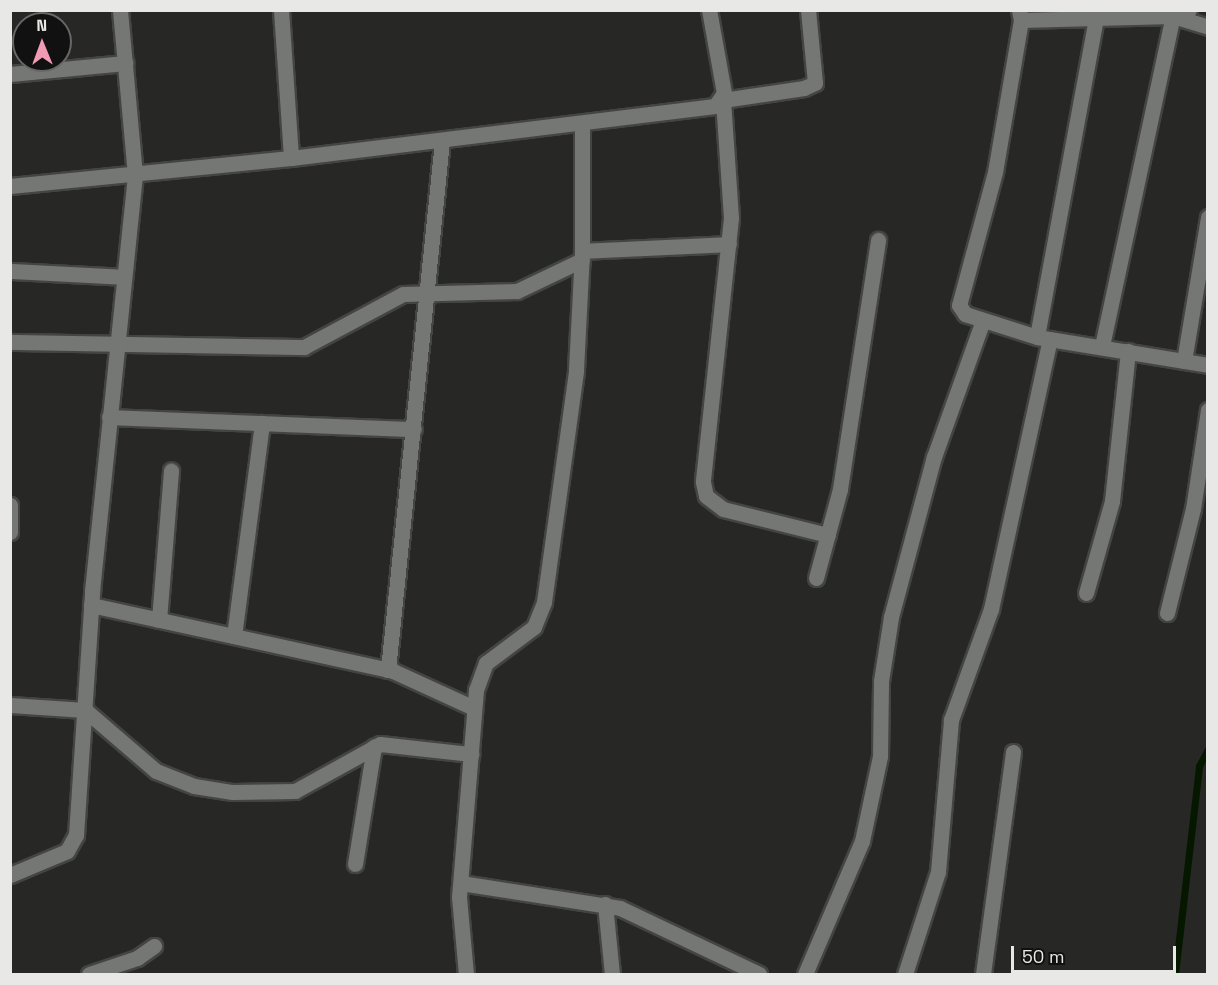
<!DOCTYPE html>
<html>
<head>
<meta charset="utf-8">
<style>
  body { margin:0 }
  #map { position:relative; width:1218px; height:985px; overflow:hidden; background:#272826; font-family:"Space Grotesk",sans-serif }
  div>[style] { position:absolute }
  .stream>* { height:7px; margin:-3.5px; padding:0 3.5px; transform-origin:3.5px; border-radius:3.5px; background:#061700 }
  .roads { filter:drop-shadow(2px 0 #444543) drop-shadow(-2px 0 #444543) drop-shadow(0 2px #444543) drop-shadow(0 -2px #444543) }
  .minor>* { height:15px; margin:-7.5px; padding:0 7.5px; transform-origin:7.5px; border-radius:7.5px; background:#757774 }
  span { translate:-50% -50%; white-space:nowrap; text-align:center; line-height:1.15; -webkit-text-stroke:6px #101110; paint-order:stroke }
  .frame { position:absolute; inset:0; border:12px solid #e8e9e7; pointer-events:none }
  .north { position:absolute; left:12px; top:12px; width:60px; height:60px; box-sizing:border-box; background:#101110; border:2px solid #666766; border-radius:50%; rotate:359deg; font-size:16px; font-weight:700; line-height:24px; text-align:center; color:#e8e9e7 }
  .north::after { content:''; display:block; margin:auto; width:21px; height:27px; background:#f19ab4; clip-path:polygon(50% 0,100% 100%,50% 72%,0 100%) }
  .scale { position:absolute; left:1011px; top:946px; width:165px; height:27px; box-sizing:border-box; border:3px solid #e8e9e7; border-top:0; padding-left:8px; font-size:18px; line-height:21px; white-space:nowrap; color:#e8e9e7; -webkit-text-stroke:4px #101110; paint-order:stroke }
</style>
</head>
<body>
<div id="map">
  <div class="stream">
    <div style="left:1175px;top:974px;width:209px;rotate:-83.4deg"></div>
    <div style="left:1199px;top:766px;width:19px;rotate:-62deg"></div>
  </div>
  <div class="roads">
    <div class="minor">
      <div style="left:281px;top:10px;width:148px;rotate:86.1deg"></div>
      <div style="left:808px;top:10px;width:73px;rotate:84.5deg"></div>
      <div style="left:815px;top:83px;width:12px;rotate:156deg"></div>
      <div style="left:804px;top:88px;width:82px;rotate:171.6deg"></div>
      <div style="left:723px;top:100px;width:118px;rotate:86.1deg"></div>
      <div style="left:731px;top:218px;width:265px;rotate:96.1deg"></div>
      <div style="left:703px;top:482px;width:14px;rotate:78deg"></div>
      <div style="left:706px;top:496px;width:21px;rotate:37deg"></div>
      <div style="left:723px;top:509px;width:108px;rotate:13.9deg"></div>
      <div style="left:1019px;top:10px;width:10px;rotate:79deg"></div>
      <div style="left:1021px;top:20px;width:152px;rotate:-1.5deg"></div>
      <div style="left:1173px;top:16px;width:37px;rotate:17deg"></div>
      <div style="left:1096px;top:18px;width:324px;rotate:100.5deg"></div>
      <div style="left:1037px;top:337px;width:173px;rotate:9.3deg"></div>
      <div style="left:1021px;top:20px;width:154px;rotate:99.7deg"></div>
      <div style="left:995px;top:172px;width:138px;rotate:105.1deg"></div>
      <div style="left:959px;top:305px;width:11px;rotate:56deg"></div>
      <div style="left:965px;top:314px;width:76px;rotate:17.7deg"></div>
      <div style="left:10px;top:74px;width:116px;rotate:-5.5deg"></div>
      <div style="left:10px;top:186px;width:282px;rotate:-5.7deg"></div>
      <div style="left:291px;top:158px;width:427px;rotate:-7deg"></div>
      <div style="left:715px;top:106px;width:16px;rotate:-55deg"></div>
      <div style="left:724px;top:93px;width:84px;rotate:-100.2deg"></div>
      <div style="left:582px;top:251px;width:147px;rotate:-2.7deg"></div>
      <div style="left:10px;top:271px;width:114px;rotate:3deg"></div>
      <div style="left:10px;top:342px;width:294px;rotate:1deg"></div>
      <div style="left:304px;top:347px;width:112px;rotate:-28.2deg"></div>
      <div style="left:403px;top:294px;width:114px;rotate:-1.5deg"></div>
      <div style="left:517px;top:291px;width:72px;rotate:-25.5deg"></div>
      <div style="left:1102px;top:346px;width:338px;rotate:-77.9deg"></div>
      <div style="left:1173px;top:16px;width:17px;rotate:-21deg"></div>
      <div style="left:1184px;top:361px;width:146px;rotate:-80.5deg"></div>
      <div style="left:109px;top:417px;width:305px;rotate:2.3deg"></div>
      <div style="left:10px;top:505px;width:27px;rotate:90deg"></div>
      <div style="left:816px;top:578px;width:92px;rotate:-74.9deg"></div>
      <div style="left:840px;top:489px;width:252px;rotate:-81.3deg"></div>
      <div style="left:1086px;top:593px;width:96px;rotate:-74.2deg"></div>
      <div style="left:1112px;top:501px;width:151px;rotate:-83.9deg"></div>
      <div style="left:91px;top:605px;width:309px;rotate:12.3deg"></div>
      <div style="left:393px;top:671px;width:89px;rotate:24.6deg"></div>
      <div style="left:1167px;top:613px;width:107px;rotate:-76deg"></div>
      <div style="left:1193px;top:509px;width:100px;rotate:-81.4deg"></div>
      <div style="left:159px;top:620px;width:150px;rotate:-85.4deg"></div>
      <div style="left:234px;top:636px;width:215px;rotate:-82.5deg"></div>
      <div style="left:388px;top:670px;width:532px;rotate:-84.17deg"></div>
      <div style="left:10px;top:705px;width:75px;rotate:3.8deg"></div>
      <div style="left:85px;top:710px;width:94px;rotate:40.7deg"></div>
      <div style="left:156px;top:771px;width:41px;rotate:21.5deg"></div>
      <div style="left:194px;top:786px;width:39px;rotate:9deg"></div>
      <div style="left:233px;top:792px;width:62px;rotate:-0.9deg"></div>
      <div style="left:295px;top:791px;width:97px;rotate:-28.9deg"></div>
      <div style="left:380px;top:744px;width:92px;rotate:6.3deg"></div>
      <div style="left:355px;top:864px;width:119px;rotate:-80.8deg"></div>
      <div style="left:10px;top:875px;width:62px;rotate:-22.8deg"></div>
      <div style="left:67px;top:851px;width:18px;rotate:-61deg"></div>
      <div style="left:76px;top:835px;width:245px;rotate:-86.2deg"></div>
      <div style="left:92px;top:591px;width:418px;rotate:-84.1deg"></div>
      <div style="left:135px;top:175px;width:166px;rotate:-95.2deg"></div>
      <div style="left:461px;top:883px;width:161px;rotate:8.9deg"></div>
      <div style="left:620px;top:908px;width:154px;rotate:25.4deg"></div>
      <div style="left:605px;top:904px;width:70px;rotate:84.3deg"></div>
      <div style="left:89px;top:974px;width:51px;rotate:-18.4deg"></div>
      <div style="left:137px;top:958px;width:21px;rotate:-35deg"></div>
      <div style="left:466px;top:974px;width:77px;rotate:-95.2deg"></div>
      <div style="left:459px;top:897px;width:208px;rotate:-85.3deg"></div>
      <div style="left:476px;top:690px;width:29px;rotate:-70deg"></div>
      <div style="left:486px;top:663px;width:60px;rotate:-36.9deg"></div>
      <div style="left:534px;top:627px;width:27px;rotate:-68deg"></div>
      <div style="left:544px;top:602px;width:234px;rotate:-82.1deg"></div>
      <div style="left:576px;top:370px;width:119px;rotate:-87.1deg"></div>
      <div style="left:582px;top:251px;width:127px;rotate:-90deg"></div>
      <div style="left:805px;top:974px;width:145px;rotate:-66.8deg"></div>
      <div style="left:862px;top:841px;width:87px;rotate:-78deg"></div>
      <div style="left:880px;top:756px;width:75px;rotate:-89.2deg"></div>
      <div style="left:881px;top:681px;width:65px;rotate:-81.1deg"></div>
      <div style="left:891px;top:617px;width:166px;rotate:-75deg"></div>
      <div style="left:934px;top:457px;width:145px;rotate:-70.3deg"></div>
      <div style="left:905px;top:974px;width:107px;rotate:-72.1deg"></div>
      <div style="left:938px;top:872px;width:153px;rotate:-85.1deg"></div>
      <div style="left:951px;top:720px;width:118px;rotate:-70.2deg"></div>
      <div style="left:991px;top:609px;width:276px;rotate:-77.7deg"></div>
      <div style="left:983px;top:974px;width:224px;rotate:-82.3deg"></div>
    </div>
  </div>
  <div class="frame"></div>
  <div class="north">N</div>
  <div class="scale">50 m</div>
</div>
</body>
</html>
